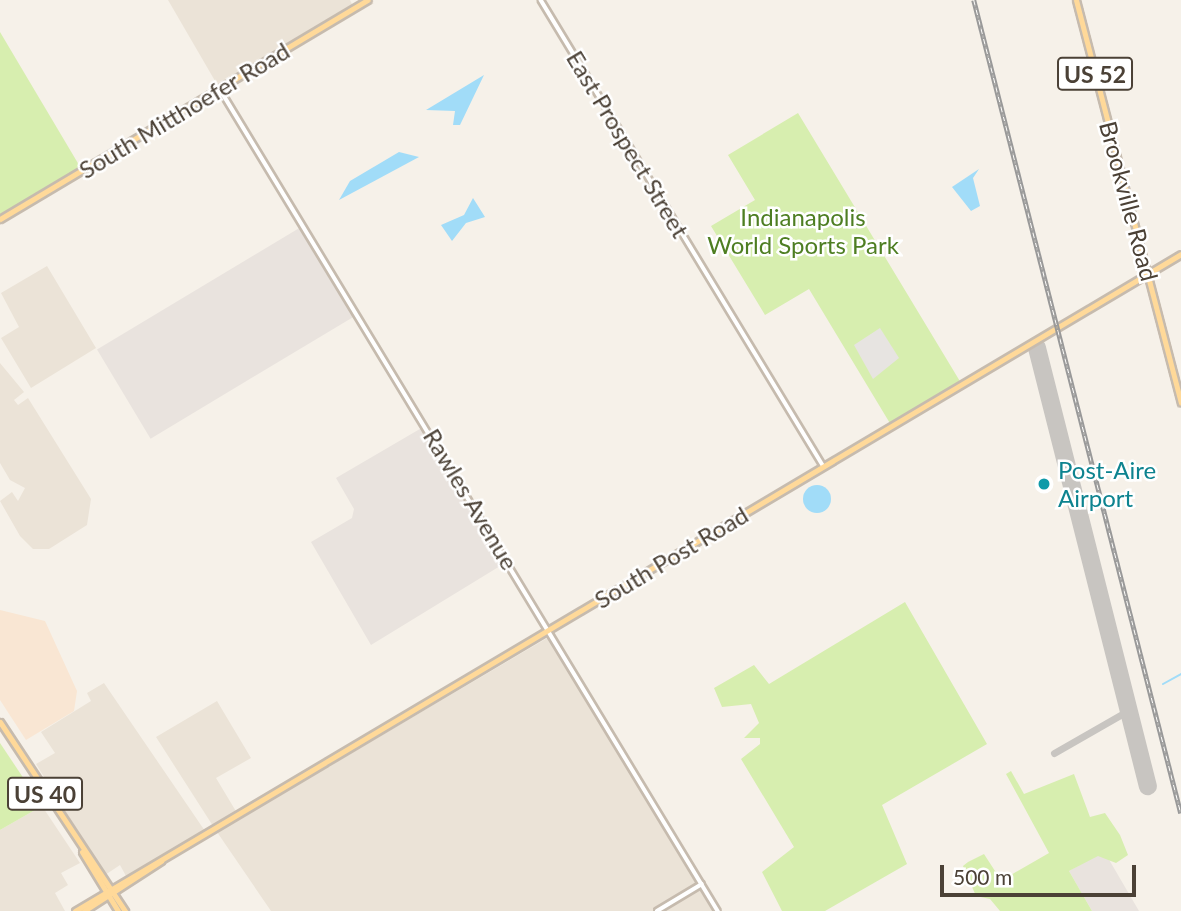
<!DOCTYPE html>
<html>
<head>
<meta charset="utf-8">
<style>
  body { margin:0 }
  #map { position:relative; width:1181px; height:911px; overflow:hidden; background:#f6f1e9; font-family:Lato,sans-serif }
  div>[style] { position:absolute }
  .residential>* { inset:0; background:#ebe3d7 }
  .commercial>* { inset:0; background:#f9e6d3 }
  .industrial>* { inset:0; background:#e9e3de; transform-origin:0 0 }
  .green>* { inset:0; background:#d7eeaf }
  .parking>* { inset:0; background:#e7e4e1 }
  .water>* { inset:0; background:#a1dcf8 }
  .round { border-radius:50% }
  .stream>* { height:2px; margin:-1px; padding:0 1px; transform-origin:1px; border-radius:1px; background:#a1dcf8 }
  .taxiway>* { height:7px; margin:-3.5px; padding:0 3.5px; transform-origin:3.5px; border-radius:3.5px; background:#c8c5c1 }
  .runway>* { height:18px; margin:-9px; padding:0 9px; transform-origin:9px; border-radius:9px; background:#c8c5c1 }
  .roads { filter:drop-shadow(2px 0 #c6bbae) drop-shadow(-2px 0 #c6bbae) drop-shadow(0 2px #c6bbae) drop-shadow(0 -2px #c6bbae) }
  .minor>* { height:3.5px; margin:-1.75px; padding:0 1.75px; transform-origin:1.75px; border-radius:1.75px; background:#fff }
  .major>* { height:5px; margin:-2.5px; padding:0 2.5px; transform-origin:2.5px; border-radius:2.5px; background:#ffd999 }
  .rail>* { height:4.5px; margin-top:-2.25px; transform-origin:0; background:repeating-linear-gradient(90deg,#fff 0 5px,#999 0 10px); box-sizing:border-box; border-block:2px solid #999 }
  .dots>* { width:19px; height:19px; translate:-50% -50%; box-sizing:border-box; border:4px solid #fff; border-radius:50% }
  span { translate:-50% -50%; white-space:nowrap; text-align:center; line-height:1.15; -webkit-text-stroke:5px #fff; paint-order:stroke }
  .shield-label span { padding:2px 5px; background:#fff; border:2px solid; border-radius:5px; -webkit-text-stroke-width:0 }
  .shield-label { font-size:23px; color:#4b4136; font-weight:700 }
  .street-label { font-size:24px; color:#4b4136 }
  .park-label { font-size:24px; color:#4e7e22 }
  .culture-label { font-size:24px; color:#0d838f }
  .left { translate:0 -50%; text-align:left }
  .scale { position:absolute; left:940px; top:865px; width:196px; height:32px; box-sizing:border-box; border:4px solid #4b4136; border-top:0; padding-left:9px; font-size:21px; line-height:24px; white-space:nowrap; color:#4b4136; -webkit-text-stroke:5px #fff; paint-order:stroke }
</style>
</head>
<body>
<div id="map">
  <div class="residential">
    <div style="clip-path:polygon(168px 0,350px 0,353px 6px,218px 86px)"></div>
    <div style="clip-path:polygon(47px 266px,96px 348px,31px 388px,1px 338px,19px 327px,1px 293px)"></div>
    <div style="clip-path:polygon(0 363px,24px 392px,14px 400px,18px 405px,28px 398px,91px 499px,87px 525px,49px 549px,33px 549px,20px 536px,0 501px,12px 492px,18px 501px,25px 488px,10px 480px,0 463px)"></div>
    <div style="clip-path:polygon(549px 637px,713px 911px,271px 911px,217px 832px)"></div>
    <div style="clip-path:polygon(104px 683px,205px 831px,126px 876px,120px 865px,105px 875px,36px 764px,55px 753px,41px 732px,91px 701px,87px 693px)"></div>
    <div style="clip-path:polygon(217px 701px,251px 758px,216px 778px,237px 813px,213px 826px,156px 737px)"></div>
    <div style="clip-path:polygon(42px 806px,80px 863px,61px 873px,68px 885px,55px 893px,65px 911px,0 911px,0 830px)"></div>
  </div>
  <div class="commercial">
    <div style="clip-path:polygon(0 610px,45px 621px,77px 691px,74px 711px,26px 740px,0 700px)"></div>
  </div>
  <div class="industrial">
    <div style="left:301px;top:227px;width:104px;height:238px;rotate:59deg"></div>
    <div style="clip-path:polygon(425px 426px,505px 563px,371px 645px,311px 542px,352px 518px,354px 509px,336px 478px)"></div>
    <div style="clip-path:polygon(1104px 851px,1139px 911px,1092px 911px,1069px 871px)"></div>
  </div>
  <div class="green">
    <div style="clip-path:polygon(0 32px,82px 170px,0 220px)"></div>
    <div style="clip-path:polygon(798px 113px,961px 383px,891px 425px,809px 289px,765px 315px,711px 226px,755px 200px,728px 155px)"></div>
    <div style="clip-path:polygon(905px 602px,987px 744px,882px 805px,907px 864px,825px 911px,782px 911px,762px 872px,794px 847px,741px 759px,760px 744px,760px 738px,744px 738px,759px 723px,751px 704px,722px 707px,714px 688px,754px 665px,769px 684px)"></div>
    <div style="clip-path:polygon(0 743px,42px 806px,0 830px)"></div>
    <div style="clip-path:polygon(1011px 771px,1024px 794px,1074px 774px,1090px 817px,1105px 813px,1120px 835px,1128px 855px,1116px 863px,1098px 856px,1069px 871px,1092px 911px,1000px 911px,990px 899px,976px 896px,963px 866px,968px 862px,984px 854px,995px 871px,1009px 876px,1049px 853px,1006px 774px)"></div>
  </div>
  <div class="parking">
    <div style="clip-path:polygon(880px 328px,899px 358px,873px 379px,854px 345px)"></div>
  </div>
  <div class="water">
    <div style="clip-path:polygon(484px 75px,460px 125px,453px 125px,455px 111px,426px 110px)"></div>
    <div style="clip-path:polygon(399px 152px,419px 157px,339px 200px,350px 181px)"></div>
    <div style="clip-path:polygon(979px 169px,973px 178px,980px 206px,971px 211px,952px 187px)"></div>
    <div style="clip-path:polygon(473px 198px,485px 217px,466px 223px,452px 241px,441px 225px,464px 215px)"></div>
    <div class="round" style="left:803px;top:485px;width:28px;height:28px"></div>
  </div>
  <div class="stream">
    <div style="left:1163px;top:684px;width:21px;rotate:-29deg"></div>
  </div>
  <div class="taxiway">
    <div style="left:1054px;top:753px;width:86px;rotate:-29.8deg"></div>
  </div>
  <div class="runway">
    <div style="left:1037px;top:348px;width:452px;rotate:75.8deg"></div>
  </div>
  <div class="roads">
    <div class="minor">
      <div style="left:541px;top:0;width:546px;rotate:58.78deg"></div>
      <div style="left:220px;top:89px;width:961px;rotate:58.79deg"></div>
      <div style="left:657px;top:911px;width:52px;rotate:-31deg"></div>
    </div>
    <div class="major">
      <div style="left:1076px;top:0;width:416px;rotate:75.4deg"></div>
      <div style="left:0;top:219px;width:428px;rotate:-30.8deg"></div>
      <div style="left:0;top:722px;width:227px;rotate:56.5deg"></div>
      <div style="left:82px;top:852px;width:69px;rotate:58.6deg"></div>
      <div style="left:75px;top:911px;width:1286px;rotate:-30.71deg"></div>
      <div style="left:84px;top:911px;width:92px;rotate:-33deg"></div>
    </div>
  </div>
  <div class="rail">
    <div style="left:974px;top:0;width:839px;rotate:75.72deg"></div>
  </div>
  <div class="dots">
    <div style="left:1044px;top:484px;background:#0f9aa8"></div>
  </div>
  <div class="shield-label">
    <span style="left:1095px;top:74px">US 52</span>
    <span style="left:45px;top:794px">US 40</span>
  </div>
  <div class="street-label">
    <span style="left:184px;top:110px;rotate:-31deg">South Mitthoefer Road</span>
    <span style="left:628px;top:144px;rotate:59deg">East Prospect Street</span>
    <span style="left:1129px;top:201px;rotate:75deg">Brookville Road</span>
    <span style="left:471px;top:499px;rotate:59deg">Rawles Avenue</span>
    <span style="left:671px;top:557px;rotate:-31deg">South Post Road</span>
  </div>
  <div class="park-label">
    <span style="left:803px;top:231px">Indianapolis<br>World Sports Park</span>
  </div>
  <div class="culture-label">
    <span class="left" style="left:1058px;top:484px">Post-Aire<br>Airport</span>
  </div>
  <div class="scale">500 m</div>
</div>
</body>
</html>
